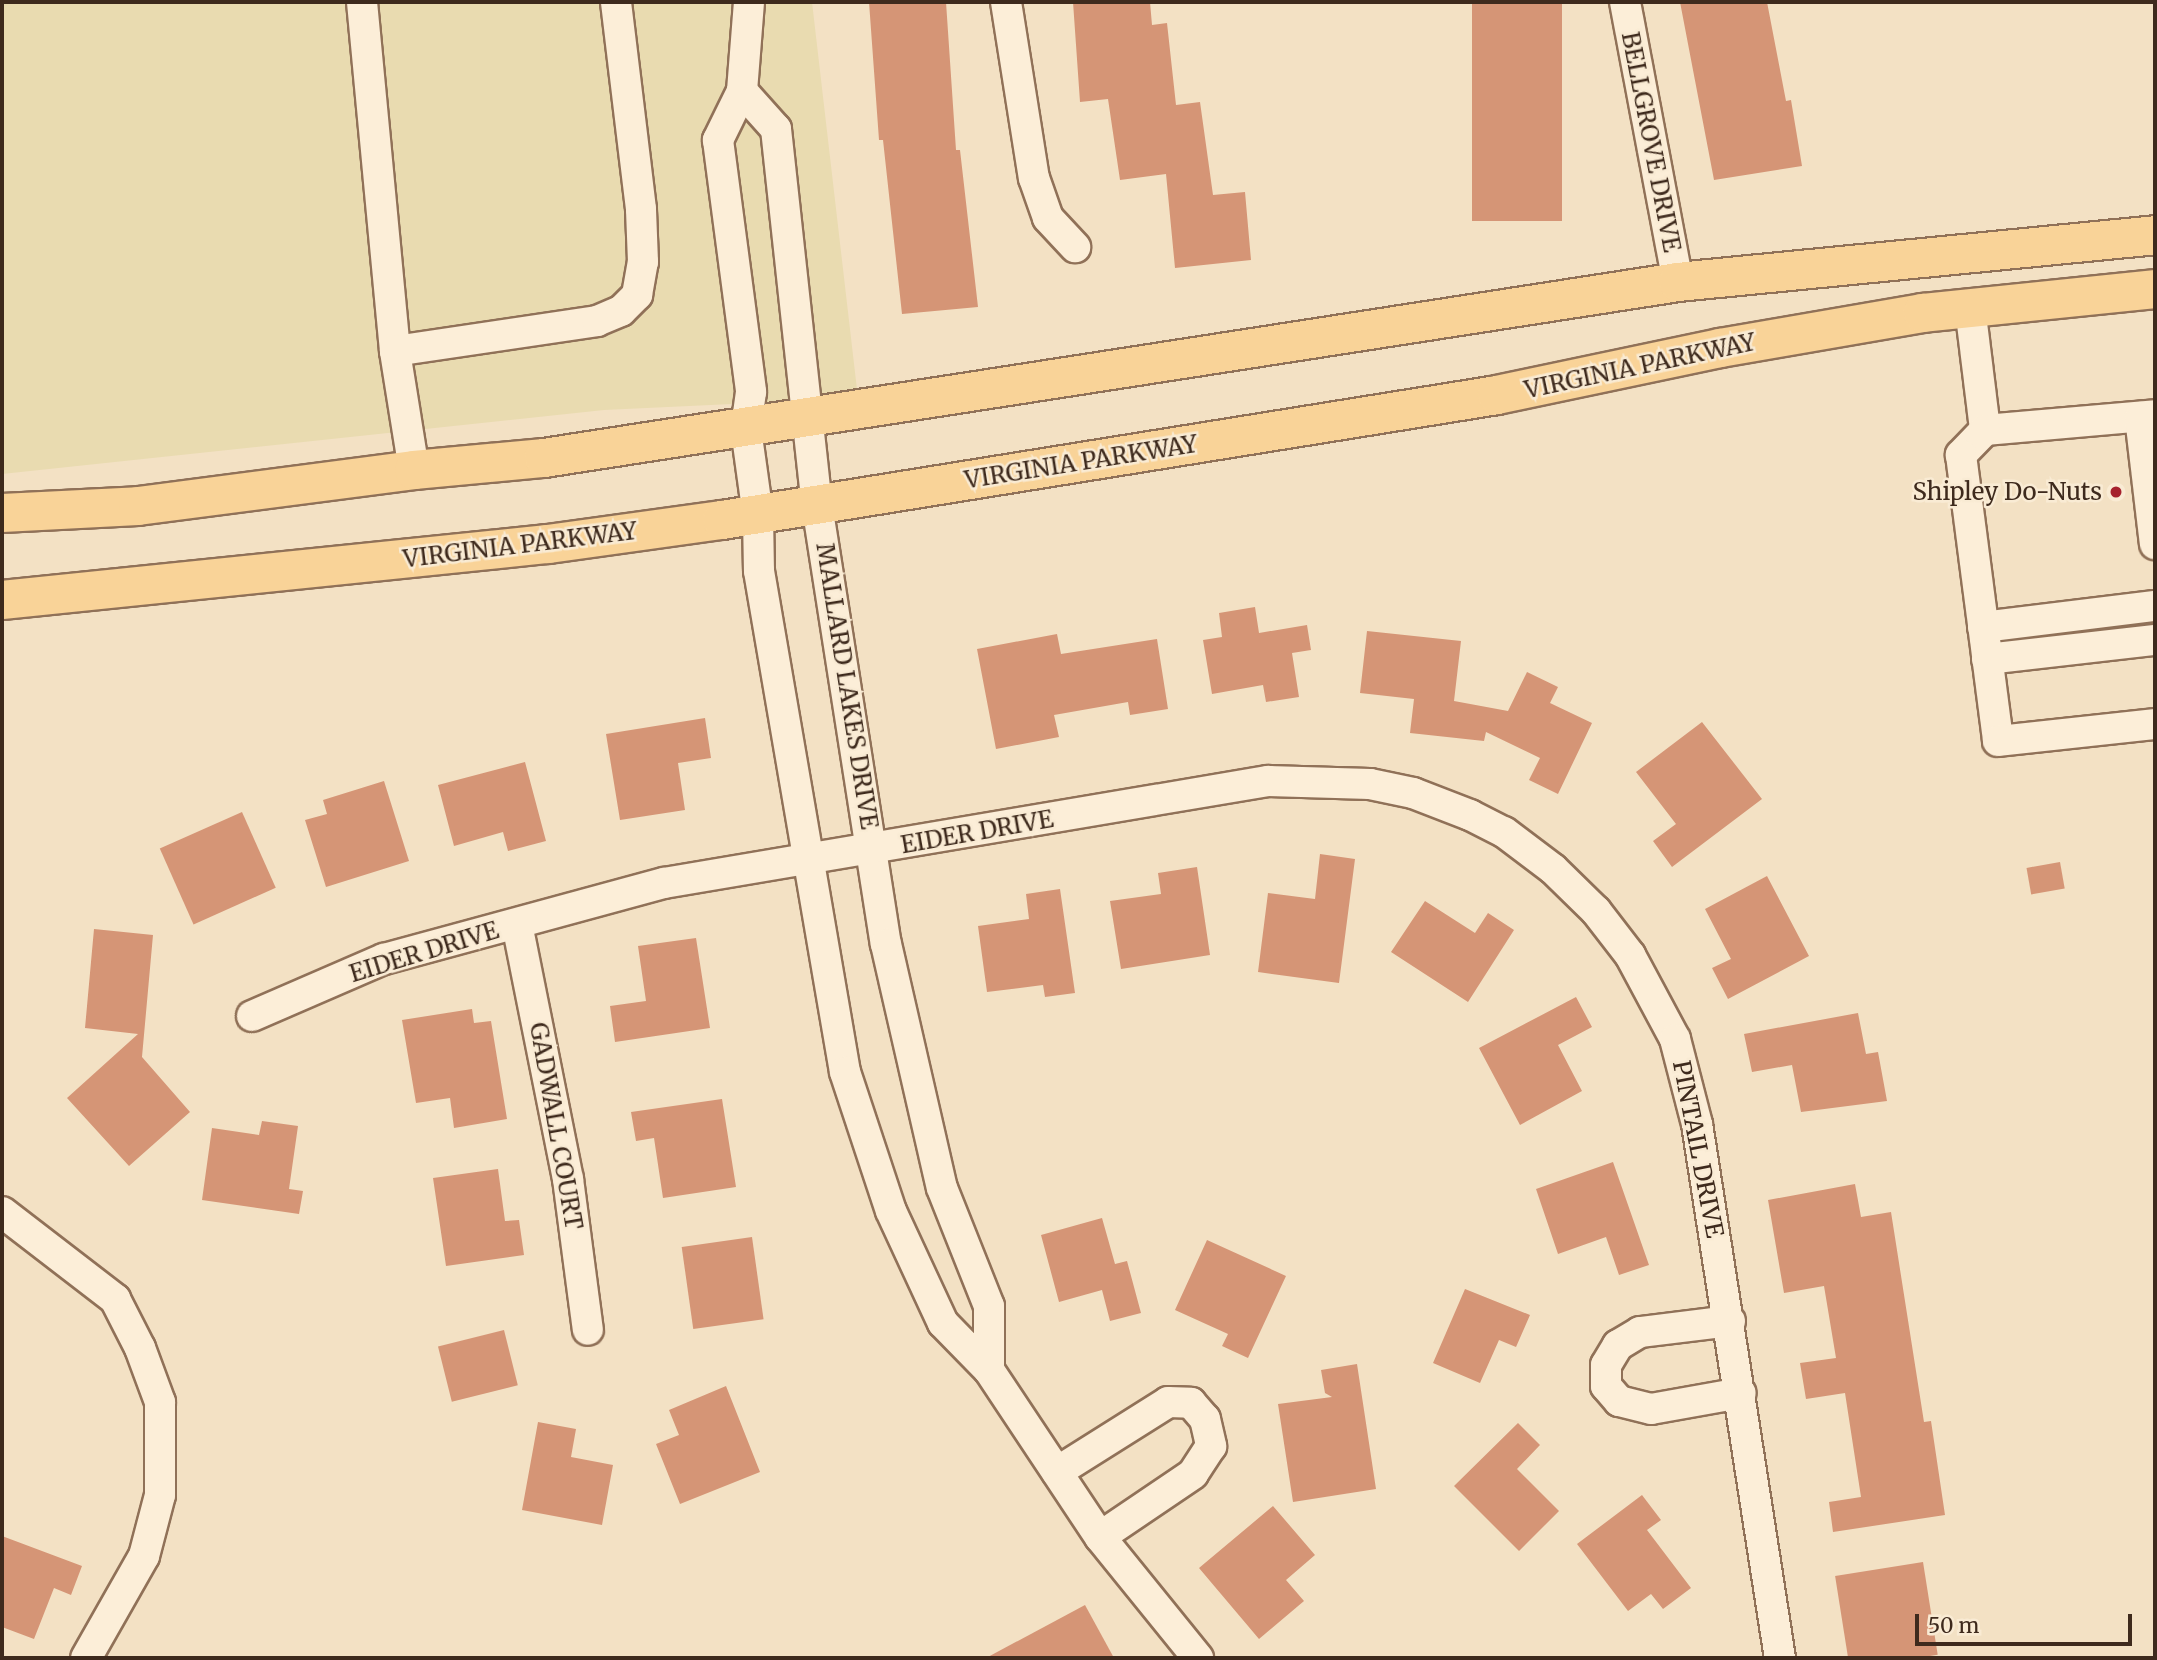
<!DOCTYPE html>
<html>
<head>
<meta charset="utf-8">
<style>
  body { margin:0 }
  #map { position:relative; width:2157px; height:1660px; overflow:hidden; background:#f3e1c4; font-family:Merriweather,serif }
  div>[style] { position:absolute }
  .farmland>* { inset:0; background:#e9dbb0 }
  .building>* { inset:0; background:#d59576; transform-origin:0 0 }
  .roads { filter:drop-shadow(2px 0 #907158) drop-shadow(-2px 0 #907158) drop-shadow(0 2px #907158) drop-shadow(0 -2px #907158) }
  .minor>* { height:30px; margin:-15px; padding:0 15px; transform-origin:15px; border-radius:15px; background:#fceed8 }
  .major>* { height:38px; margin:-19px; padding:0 19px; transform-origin:19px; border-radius:19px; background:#f9d398 }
  .dots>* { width:19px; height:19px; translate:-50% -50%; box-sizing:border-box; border:4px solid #f9ebd4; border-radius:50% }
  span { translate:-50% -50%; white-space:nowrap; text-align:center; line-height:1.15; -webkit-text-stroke:5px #f9ebd4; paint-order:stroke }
  .street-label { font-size:24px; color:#3e2a1d }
  .poi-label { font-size:24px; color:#3e2a1d }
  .right { translate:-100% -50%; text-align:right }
  .frame { position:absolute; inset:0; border:4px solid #3e2a1d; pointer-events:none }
  .scale { position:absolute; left:1915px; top:1614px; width:217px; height:32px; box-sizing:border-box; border:4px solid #3e2a1d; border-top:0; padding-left:9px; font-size:21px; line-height:24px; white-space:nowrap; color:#3e2a1d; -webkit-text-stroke:5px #f9ebd4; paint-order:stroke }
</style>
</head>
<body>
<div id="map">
  <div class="farmland">
    <div style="clip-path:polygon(2px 2px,812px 2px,858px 398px,604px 410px,2px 474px)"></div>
  </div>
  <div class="building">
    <div style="clip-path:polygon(869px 2px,946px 2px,956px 150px,960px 150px,978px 307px,902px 314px,883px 140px,879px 140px)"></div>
    <div style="clip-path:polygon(1073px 2px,1150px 2px,1152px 25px,1167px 23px,1176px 105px,1200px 102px,1213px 195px,1245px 192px,1251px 260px,1175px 268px,1166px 174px,1120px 180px,1108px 99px,1080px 102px)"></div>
    <div style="left:1472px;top:2px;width:90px;height:219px"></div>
    <div style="clip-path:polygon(1680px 2px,1767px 2px,1786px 101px,1791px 100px,1802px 166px,1714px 180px)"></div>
    <div style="clip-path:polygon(1255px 607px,1259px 633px,1307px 625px,1311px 650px,1292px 653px,1299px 697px,1266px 702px,1263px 685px,1212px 694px,1203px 640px,1222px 637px,1219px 613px)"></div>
    <div style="clip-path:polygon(1367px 631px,1461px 641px,1454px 701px,1508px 711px,1527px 672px,1558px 687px,1550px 703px,1592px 723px,1558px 794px,1529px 780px,1540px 758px,1486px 732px,1484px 741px,1410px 733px,1414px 699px,1360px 693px)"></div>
    <div style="clip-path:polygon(1057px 634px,1061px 654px,1157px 639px,1168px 709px,1130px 715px,1128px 702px,1054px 715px,1059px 737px,996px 749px,977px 649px)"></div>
    <div style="clip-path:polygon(705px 718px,711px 758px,678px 763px,685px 810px,620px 820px,606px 734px)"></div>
    <div style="clip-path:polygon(1702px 722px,1762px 799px,1672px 867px,1653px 841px,1676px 824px,1636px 772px)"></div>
    <div style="clip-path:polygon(525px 762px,546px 841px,508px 851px,503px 832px,454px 846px,438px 785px)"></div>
    <div style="clip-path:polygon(384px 781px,409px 861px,326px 887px,305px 820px,327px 814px,323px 800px)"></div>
    <div style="left:242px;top:812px;width:83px;height:90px;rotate:66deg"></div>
    <div style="clip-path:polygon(1320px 854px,1355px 859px,1339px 983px,1258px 972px,1268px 893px,1315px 899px)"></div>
    <div style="left:2060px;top:862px;width:27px;height:34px;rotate:80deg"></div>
    <div style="clip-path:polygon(1197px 867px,1210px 955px,1121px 969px,1110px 901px,1161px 894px,1158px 873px)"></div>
    <div style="clip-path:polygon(1767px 876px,1809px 956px,1728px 999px,1712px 968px,1731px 959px,1705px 909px)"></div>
    <div style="clip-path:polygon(1060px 889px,1075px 993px,1045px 997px,1043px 985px,987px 992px,978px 926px,1029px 919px,1026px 894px)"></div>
    <div style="clip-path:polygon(1425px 901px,1475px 933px,1488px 913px,1514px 930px,1468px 1002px,1391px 952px)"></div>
    <div style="clip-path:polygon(94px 929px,153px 935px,142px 1057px,190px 1112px,129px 1166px,67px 1098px,138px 1034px,85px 1028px)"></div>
    <div style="clip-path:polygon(696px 938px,710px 1028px,615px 1042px,610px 1006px,646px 1001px,638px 946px)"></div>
    <div style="clip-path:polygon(1576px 997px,1592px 1027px,1558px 1045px,1582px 1091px,1520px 1125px,1479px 1048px)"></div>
    <div style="clip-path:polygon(472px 1009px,474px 1023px,491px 1021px,507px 1119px,454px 1128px,450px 1098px,416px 1103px,402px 1020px)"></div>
    <div style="clip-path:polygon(1858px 1013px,1866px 1054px,1878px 1052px,1887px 1101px,1801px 1112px,1792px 1065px,1752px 1072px,1744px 1034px)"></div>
    <div style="clip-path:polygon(722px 1099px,736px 1187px,663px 1198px,654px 1138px,636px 1141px,631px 1112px)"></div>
    <div style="clip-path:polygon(262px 1121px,298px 1126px,289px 1189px,303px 1191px,299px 1214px,202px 1200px,212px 1128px,259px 1135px)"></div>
    <div style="clip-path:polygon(1613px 1162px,1649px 1265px,1619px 1275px,1606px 1237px,1558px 1254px,1536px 1189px)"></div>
    <div style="clip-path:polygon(498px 1169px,505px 1221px,519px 1220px,524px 1255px,446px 1266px,433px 1178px)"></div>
    <div style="clip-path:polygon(1855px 1184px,1861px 1217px,1891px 1212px,1924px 1422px,1931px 1421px,1945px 1515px,1833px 1532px,1829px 1502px,1861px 1497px,1845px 1393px,1806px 1399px,1800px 1363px,1836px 1358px,1824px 1286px,1784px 1293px,1768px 1200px)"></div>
    <div style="clip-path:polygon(1102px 1218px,1115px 1264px,1127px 1261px,1141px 1313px,1110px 1321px,1102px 1290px,1059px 1302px,1041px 1235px)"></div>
    <div style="left:752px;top:1237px;width:83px;height:71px;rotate:82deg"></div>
    <div style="clip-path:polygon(1207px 1240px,1286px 1276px,1248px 1358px,1222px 1346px,1228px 1334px,1175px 1310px)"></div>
    <div style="clip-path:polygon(1465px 1289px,1530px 1315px,1516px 1347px,1499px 1340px,1480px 1383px,1433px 1363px)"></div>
    <div style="left:504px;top:1330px;width:57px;height:68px;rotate:76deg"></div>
    <div style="clip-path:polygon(1357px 1364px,1376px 1489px,1293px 1502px,1278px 1404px,1332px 1397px,1325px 1393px,1321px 1370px)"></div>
    <div style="clip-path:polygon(726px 1386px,760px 1472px,680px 1504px,656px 1444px,679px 1435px,669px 1410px)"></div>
    <div style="clip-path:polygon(538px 1422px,576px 1429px,571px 1457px,613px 1465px,602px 1525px,522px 1510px)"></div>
    <div style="clip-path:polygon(1518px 1423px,1540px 1445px,1517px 1469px,1559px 1511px,1519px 1551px,1454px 1486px)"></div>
    <div style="clip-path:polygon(1642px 1495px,1661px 1520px,1647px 1530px,1691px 1588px,1663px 1609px,1651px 1594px,1628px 1611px,1577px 1544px)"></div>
    <div style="clip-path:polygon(1273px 1506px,1315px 1555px,1286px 1580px,1304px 1601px,1259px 1639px,1199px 1568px)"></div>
    <div style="clip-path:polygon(2px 1536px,82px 1566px,71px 1595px,54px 1588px,34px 1639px,2px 1627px)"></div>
    <div style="left:1923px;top:1562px;width:94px;height:89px;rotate:81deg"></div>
    <div style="clip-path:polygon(1085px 1605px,1114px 1658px,986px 1658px)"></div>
  </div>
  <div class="roads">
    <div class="minor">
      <div style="left:362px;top:2px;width:351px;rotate:84.6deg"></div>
      <div style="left:749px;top:2px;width:89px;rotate:94.5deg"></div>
      <div style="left:742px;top:91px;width:55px;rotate:116.1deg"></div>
      <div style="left:718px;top:140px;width:254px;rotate:82.5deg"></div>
      <div style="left:751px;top:392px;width:37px;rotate:98deg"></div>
      <div style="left:746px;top:429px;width:87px;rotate:82.1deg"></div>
      <div style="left:758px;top:515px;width:56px;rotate:89deg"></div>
      <div style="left:759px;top:571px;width:508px;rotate:80.26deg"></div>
      <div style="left:845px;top:1072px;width:146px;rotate:71.7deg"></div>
      <div style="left:891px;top:1211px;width:123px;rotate:65.1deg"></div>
      <div style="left:943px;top:1323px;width:66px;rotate:45.6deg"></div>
      <div style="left:989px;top:1370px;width:201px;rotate:56.4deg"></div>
      <div style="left:1100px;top:1537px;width:156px;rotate:51deg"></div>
      <div style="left:1006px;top:2px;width:178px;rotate:81deg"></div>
      <div style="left:1034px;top:178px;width:42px;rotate:70.7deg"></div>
      <div style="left:1048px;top:218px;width:40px;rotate:47deg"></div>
      <div style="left:1625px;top:2px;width:285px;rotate:79.3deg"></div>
      <div style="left:742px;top:91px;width:51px;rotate:48.2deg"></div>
      <div style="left:776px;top:129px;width:378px;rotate:83.8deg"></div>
      <div style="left:817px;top:505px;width:444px;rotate:81.1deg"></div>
      <div style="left:886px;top:944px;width:250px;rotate:77.1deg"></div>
      <div style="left:942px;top:1188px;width:127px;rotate:68.3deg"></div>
      <div style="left:989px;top:1306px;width:64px;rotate:90deg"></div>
      <div style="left:1970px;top:307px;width:124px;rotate:83deg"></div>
      <div style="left:1985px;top:430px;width:171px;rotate:-5deg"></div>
      <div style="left:2140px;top:417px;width:128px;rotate:83.3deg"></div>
      <div style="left:1985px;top:430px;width:35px;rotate:134deg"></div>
      <div style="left:1961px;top:455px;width:288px;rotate:82.6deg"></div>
      <div style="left:1998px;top:741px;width:158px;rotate:-6.2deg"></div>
      <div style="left:414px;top:470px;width:121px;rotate:-99.1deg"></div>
      <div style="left:395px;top:351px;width:204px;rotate:-8.4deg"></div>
      <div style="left:597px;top:321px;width:26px;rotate:-23deg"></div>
      <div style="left:621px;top:311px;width:23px;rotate:-45deg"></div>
      <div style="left:637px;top:295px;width:34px;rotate:-80deg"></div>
      <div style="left:643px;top:262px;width:53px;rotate:-92.2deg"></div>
      <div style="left:641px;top:209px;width:209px;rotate:-96.9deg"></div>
      <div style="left:1983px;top:627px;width:173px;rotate:-7deg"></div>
      <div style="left:1987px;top:659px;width:169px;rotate:-6.5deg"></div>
      <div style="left:517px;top:924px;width:260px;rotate:78.7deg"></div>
      <div style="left:568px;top:1179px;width:152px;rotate:82.5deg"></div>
      <div style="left:252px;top:1016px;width:144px;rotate:-23.4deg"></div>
      <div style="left:384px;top:959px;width:290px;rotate:-15.2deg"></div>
      <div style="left:664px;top:883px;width:613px;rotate:-9.59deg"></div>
      <div style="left:1268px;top:781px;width:102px;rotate:1.7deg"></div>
      <div style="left:1370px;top:784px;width:44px;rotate:11.8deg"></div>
      <div style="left:1413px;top:793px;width:61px;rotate:21.1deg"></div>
      <div style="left:1470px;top:815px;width:38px;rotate:27deg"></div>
      <div style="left:1504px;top:832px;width:61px;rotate:37.1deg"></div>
      <div style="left:1553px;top:869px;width:60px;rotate:44.3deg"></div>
      <div style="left:1596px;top:911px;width:56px;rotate:52.3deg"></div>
      <div style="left:1630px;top:955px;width:95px;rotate:61.8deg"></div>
      <div style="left:1675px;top:1039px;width:88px;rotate:75.5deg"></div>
      <div style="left:1697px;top:1124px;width:540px;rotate:81.17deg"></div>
      <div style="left:2px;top:1212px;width:143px;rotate:37.6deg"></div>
      <div style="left:115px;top:1299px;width:55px;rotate:63deg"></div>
      <div style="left:140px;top:1348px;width:58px;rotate:69.7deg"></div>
      <div style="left:160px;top:1402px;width:93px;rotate:90deg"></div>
      <div style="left:160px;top:1495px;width:63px;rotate:104.7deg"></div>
      <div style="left:144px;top:1556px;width:117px;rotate:119.6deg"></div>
      <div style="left:1730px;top:1321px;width:91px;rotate:173deg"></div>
      <div style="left:1640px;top:1332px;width:26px;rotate:149deg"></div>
      <div style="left:1618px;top:1345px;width:23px;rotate:121deg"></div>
      <div style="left:1606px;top:1365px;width:21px;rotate:90deg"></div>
      <div style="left:1606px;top:1386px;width:20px;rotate:49deg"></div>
      <div style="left:1619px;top:1401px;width:33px;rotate:14deg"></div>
      <div style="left:1651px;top:1409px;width:91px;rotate:-10.1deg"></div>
      <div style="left:1057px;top:1472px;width:131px;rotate:-32.2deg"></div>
      <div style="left:1168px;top:1402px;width:23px;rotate:2deg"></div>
      <div style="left:1191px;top:1403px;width:21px;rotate:49deg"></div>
      <div style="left:1205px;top:1419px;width:28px;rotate:77deg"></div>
      <div style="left:1211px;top:1446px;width:33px;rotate:123deg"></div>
      <div style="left:1193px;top:1474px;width:112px;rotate:145.9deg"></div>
    </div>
    <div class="major">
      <div style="left:2px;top:513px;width:136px;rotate:-2.9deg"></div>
      <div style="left:138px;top:506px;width:278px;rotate:-7.4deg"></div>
      <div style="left:414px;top:470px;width:131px;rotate:-5.3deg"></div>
      <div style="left:544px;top:458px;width:1148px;rotate:-8.82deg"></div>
      <div style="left:1678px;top:282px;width:479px;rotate:-5.6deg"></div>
      <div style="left:2px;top:600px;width:549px;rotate:-5.86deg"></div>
      <div style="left:548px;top:544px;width:176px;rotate:-7.9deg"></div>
      <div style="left:722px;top:520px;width:785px;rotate:-9.16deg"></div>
      <div style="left:1497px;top:395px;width:228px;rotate:-11.9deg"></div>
      <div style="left:1720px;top:348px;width:206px;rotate:-9.8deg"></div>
      <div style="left:1923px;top:313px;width:233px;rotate:-5.9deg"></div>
    </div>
  </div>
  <div class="dots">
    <div style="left:2116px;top:492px;background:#a6212d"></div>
  </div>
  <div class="street-label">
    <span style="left:1651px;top:142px;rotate:79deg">BELLGROVE DRIVE</span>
    <span style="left:1640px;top:366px;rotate:-12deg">VIRGINIA PARKWAY</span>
    <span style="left:1081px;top:462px;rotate:-9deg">VIRGINIA PARKWAY</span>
    <span style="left:520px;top:545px;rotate:-7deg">VIRGINIA PARKWAY</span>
    <span style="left:847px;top:686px;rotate:81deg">MALLARD LAKES DRIVE</span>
    <span style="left:977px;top:832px;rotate:-10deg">EIDER DRIVE</span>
    <span style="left:424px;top:952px;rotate:-17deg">EIDER DRIVE</span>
    <span style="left:556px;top:1126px;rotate:80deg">GADWALL COURT</span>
    <span style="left:1698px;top:1149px;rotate:79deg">PINTAIL DRIVE</span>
  </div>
  <div class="poi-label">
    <span class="right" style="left:2102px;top:492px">Shipley Do-Nuts</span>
  </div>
  <div class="frame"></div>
  <div class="scale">50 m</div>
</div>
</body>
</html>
